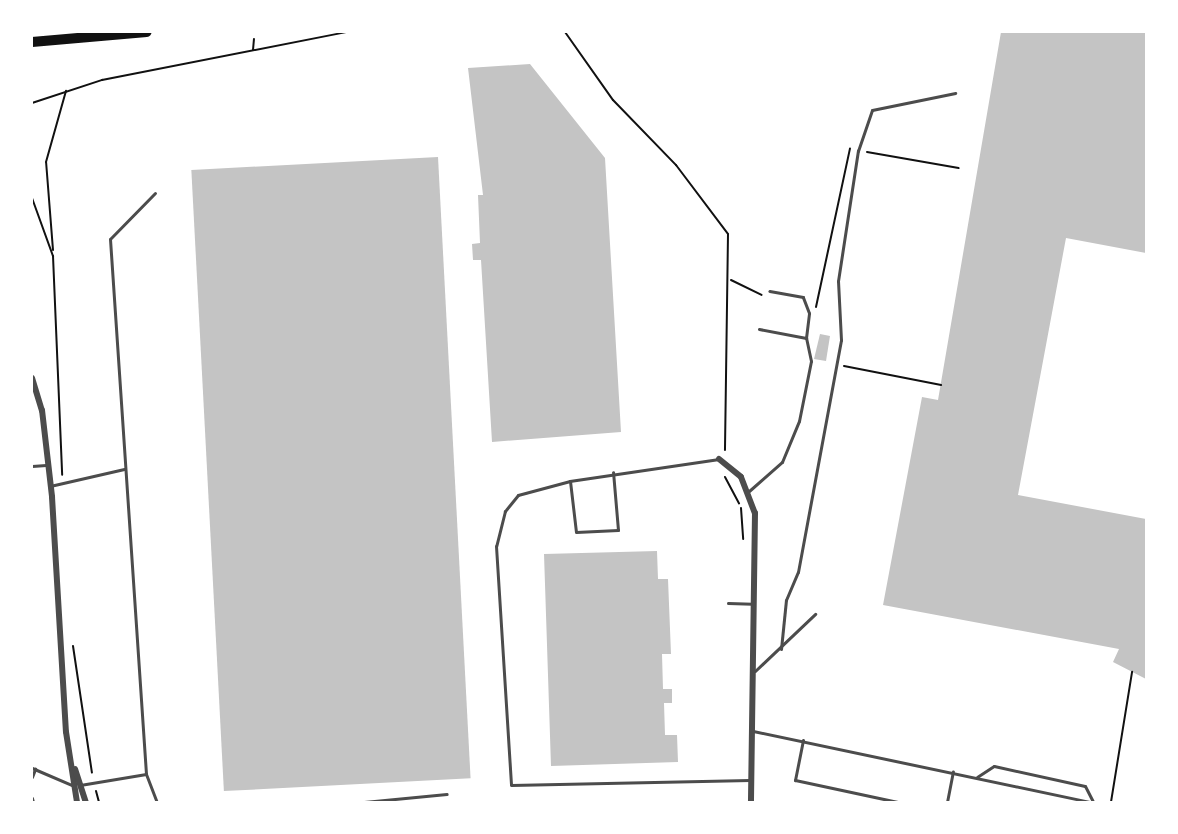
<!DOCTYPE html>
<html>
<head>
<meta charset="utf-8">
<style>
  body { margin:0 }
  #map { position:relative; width:1178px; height:834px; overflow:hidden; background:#fff; font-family:"Source Sans 3",sans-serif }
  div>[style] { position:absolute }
  .building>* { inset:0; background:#c4c4c4; transform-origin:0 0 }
  .path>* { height:2px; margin:-1px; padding:0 1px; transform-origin:1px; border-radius:1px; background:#111 }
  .service>* { height:3px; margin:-1.5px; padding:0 1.5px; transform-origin:1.5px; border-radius:1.5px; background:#4c4c4c }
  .minor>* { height:6px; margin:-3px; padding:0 3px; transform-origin:3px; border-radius:3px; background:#4c4c4c }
  .trunk>* { height:10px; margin:-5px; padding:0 5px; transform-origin:5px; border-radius:5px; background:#111 }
  span { translate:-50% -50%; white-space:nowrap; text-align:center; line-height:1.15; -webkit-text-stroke:4.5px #fff; paint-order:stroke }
  .frame { position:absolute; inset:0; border:33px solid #fff; pointer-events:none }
</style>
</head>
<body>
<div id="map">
  <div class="building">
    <div style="clip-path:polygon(1001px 32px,1146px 32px,1146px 253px,1066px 238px,1018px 495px,1146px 519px,1146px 679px,1113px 662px,1119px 649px,883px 605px,922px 397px,938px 400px)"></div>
    <div style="clip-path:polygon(530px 64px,605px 158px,621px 432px,492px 442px,481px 260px,473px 260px,472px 244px,480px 243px,478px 195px,483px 195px,468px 68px)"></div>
    <div style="left:438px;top:157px;width:622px;height:247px;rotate:87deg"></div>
    <div style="clip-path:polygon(820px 334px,830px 336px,826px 361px,814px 359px)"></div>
    <div style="clip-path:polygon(657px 551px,658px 579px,668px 579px,671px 654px,662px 654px,663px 689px,672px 689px,672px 703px,664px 703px,665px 735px,677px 735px,678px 762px,551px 766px,544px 554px)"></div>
  </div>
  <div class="path">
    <div style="left:565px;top:32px;width:83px;rotate:54.8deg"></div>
    <div style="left:613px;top:100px;width:91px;rotate:45.9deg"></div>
    <div style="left:676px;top:165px;width:86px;rotate:53deg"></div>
    <div style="left:728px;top:234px;width:216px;rotate:90.8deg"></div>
    <div style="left:253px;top:50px;width:11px;rotate:-85deg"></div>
    <div style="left:32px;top:103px;width:74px;rotate:-18.2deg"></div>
    <div style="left:102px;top:80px;width:250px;rotate:-11.1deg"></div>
    <div style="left:867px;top:152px;width:93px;rotate:9.9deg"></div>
    <div style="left:32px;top:198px;width:62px;rotate:70.1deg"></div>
    <div style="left:53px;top:256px;width:219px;rotate:87.6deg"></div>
    <div style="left:53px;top:250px;width:88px;rotate:-94.5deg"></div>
    <div style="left:46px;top:162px;width:74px;rotate:-74.3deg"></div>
    <div style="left:731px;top:280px;width:34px;rotate:26deg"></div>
    <div style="left:816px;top:307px;width:162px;rotate:-77.9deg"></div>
    <div style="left:844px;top:366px;width:99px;rotate:11.1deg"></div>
    <div style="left:725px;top:477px;width:30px;rotate:62deg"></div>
    <div style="left:741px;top:508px;width:31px;rotate:86deg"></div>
    <div style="left:73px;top:646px;width:128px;rotate:81.5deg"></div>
    <div style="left:96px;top:791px;width:11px;rotate:75deg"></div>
    <div style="left:1111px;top:802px;width:132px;rotate:-80.8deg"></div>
  </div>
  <div class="service">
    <div style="left:155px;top:193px;width:64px;rotate:134.4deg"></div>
    <div style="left:110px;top:239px;width:536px;rotate:86.15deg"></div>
    <div style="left:146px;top:774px;width:30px;rotate:69deg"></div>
    <div style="left:759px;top:329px;width:48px;rotate:10.8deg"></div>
    <div style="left:719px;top:459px;width:151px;rotate:171.6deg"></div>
    <div style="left:570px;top:481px;width:54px;rotate:164.9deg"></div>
    <div style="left:518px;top:495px;width:21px;rotate:129deg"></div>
    <div style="left:505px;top:511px;width:36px;rotate:104deg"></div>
    <div style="left:496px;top:546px;width:239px;rotate:86.4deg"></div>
    <div style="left:511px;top:785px;width:239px;rotate:-1.2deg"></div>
    <div style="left:32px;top:466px;width:14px;rotate:-4deg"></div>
    <div style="left:570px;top:481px;width:51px;rotate:83.3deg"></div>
    <div style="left:576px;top:532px;width:42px;rotate:-2.7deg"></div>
    <div style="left:618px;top:530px;width:58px;rotate:-94.9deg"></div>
    <div style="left:50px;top:486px;width:76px;rotate:-12.9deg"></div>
    <div style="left:749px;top:491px;width:44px;rotate:-41.3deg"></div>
    <div style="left:782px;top:462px;width:44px;rotate:-67.5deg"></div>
    <div style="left:799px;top:421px;width:61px;rotate:-78.7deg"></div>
    <div style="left:811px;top:361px;width:24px;rotate:-102deg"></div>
    <div style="left:806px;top:338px;width:25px;rotate:-83deg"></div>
    <div style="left:809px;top:313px;width:17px;rotate:-111deg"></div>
    <div style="left:803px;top:297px;width:34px;rotate:-170deg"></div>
    <div style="left:728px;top:603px;width:24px;rotate:2deg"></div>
    <div style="left:781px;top:649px;width:49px;rotate:-84.2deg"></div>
    <div style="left:786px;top:600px;width:30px;rotate:-67deg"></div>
    <div style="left:798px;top:572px;width:236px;rotate:-79.5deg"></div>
    <div style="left:841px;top:340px;width:59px;rotate:-92.9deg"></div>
    <div style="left:838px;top:281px;width:132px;rotate:-81.3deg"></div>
    <div style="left:858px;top:151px;width:43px;rotate:-71.1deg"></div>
    <div style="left:872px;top:110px;width:85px;rotate:-11.6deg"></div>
    <div style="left:755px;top:671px;width:83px;rotate:-43.5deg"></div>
    <div style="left:753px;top:731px;width:345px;rotate:11.9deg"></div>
    <div style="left:803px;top:740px;width:41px;rotate:101.3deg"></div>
    <div style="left:795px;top:780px;width:105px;rotate:12.1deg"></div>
    <div style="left:32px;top:768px;width:46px;rotate:23.2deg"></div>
    <div style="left:32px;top:777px;width:9px;rotate:-69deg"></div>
    <div style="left:977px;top:777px;width:20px;rotate:-33deg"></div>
    <div style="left:994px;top:766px;width:93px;rotate:12.4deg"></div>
    <div style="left:1085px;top:786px;width:18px;rotate:63deg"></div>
    <div style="left:80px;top:785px;width:67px;rotate:-9.5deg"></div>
    <div style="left:32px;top:798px;width:4px;rotate:76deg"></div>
    <div style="left:364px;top:802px;width:83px;rotate:-5.5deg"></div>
    <div style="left:947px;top:802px;width:31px;rotate:-79deg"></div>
  </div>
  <div class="minor">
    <div style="left:32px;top:378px;width:34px;rotate:73deg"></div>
    <div style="left:42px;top:410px;width:88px;rotate:83.4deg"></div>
    <div style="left:52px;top:497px;width:235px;rotate:86.6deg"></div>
    <div style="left:66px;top:732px;width:71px;rotate:81.1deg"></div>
    <div style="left:719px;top:459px;width:28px;rotate:39deg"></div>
    <div style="left:741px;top:477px;width:39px;rotate:69deg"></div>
    <div style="left:755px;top:513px;width:289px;rotate:90.8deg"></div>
    <div style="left:75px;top:769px;width:35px;rotate:72deg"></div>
  </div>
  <div class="trunk">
    <div style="left:32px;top:42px;width:115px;rotate:-5deg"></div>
  </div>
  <div class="frame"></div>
</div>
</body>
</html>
